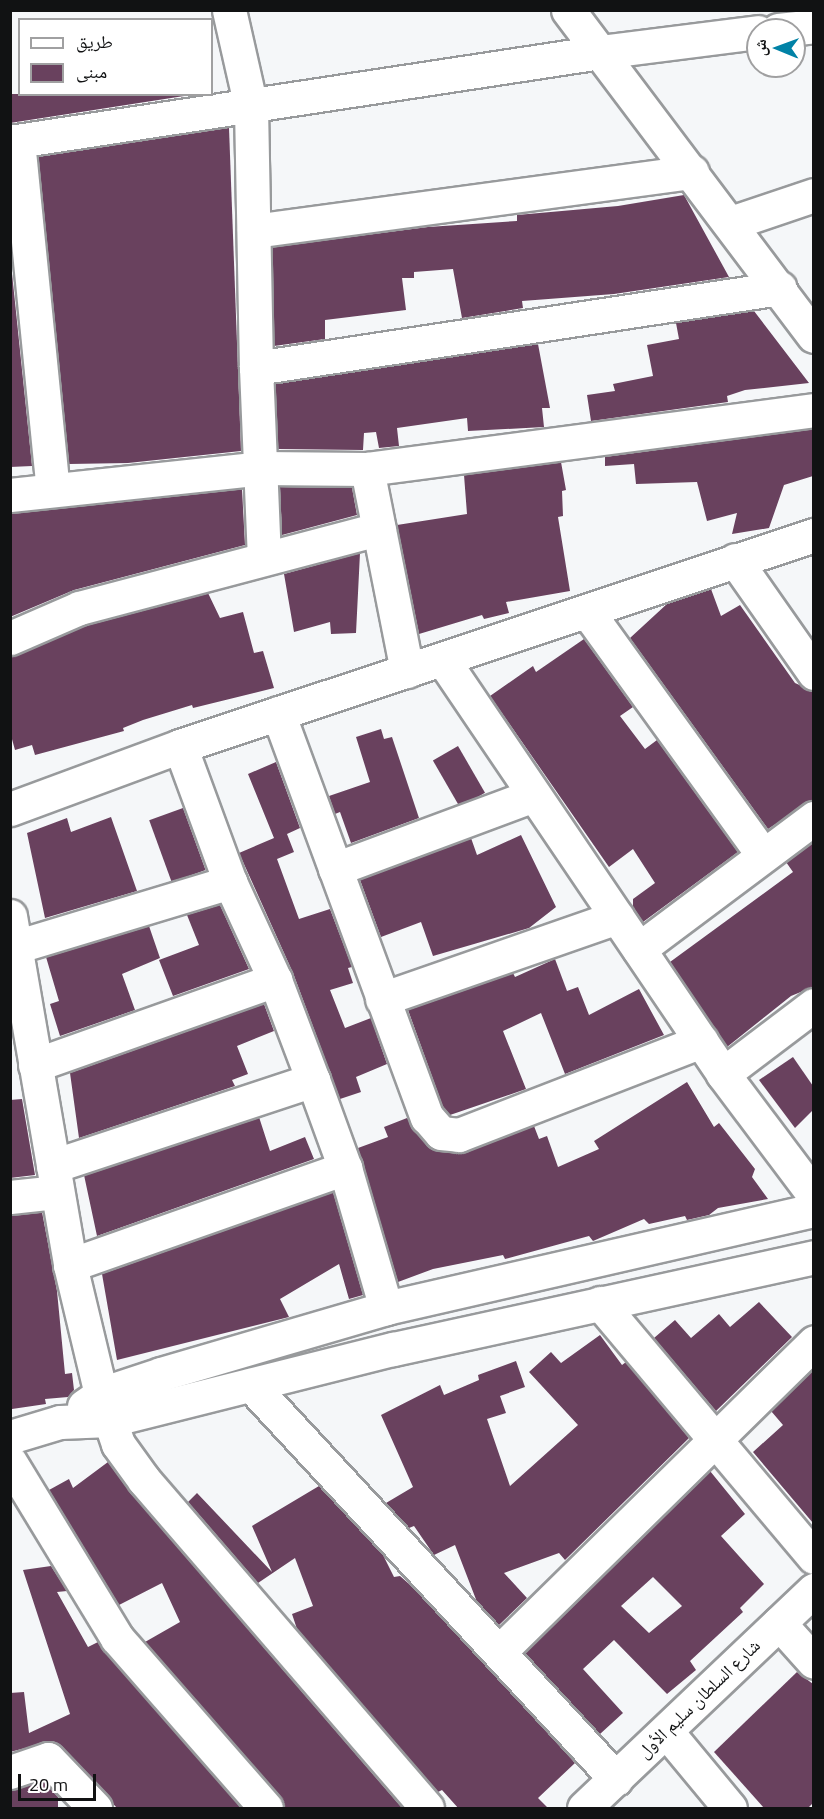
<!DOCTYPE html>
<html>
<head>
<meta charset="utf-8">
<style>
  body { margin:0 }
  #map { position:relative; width:824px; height:1819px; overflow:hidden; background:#f5f7f9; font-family:"Titillium Web","Noto Naskh Arabic",sans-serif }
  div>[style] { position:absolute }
  .building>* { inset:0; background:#69415e; transform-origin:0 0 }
  .roads { filter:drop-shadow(2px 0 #989a9c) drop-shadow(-2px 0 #989a9c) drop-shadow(0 2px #989a9c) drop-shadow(0 -2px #989a9c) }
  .minor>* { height:33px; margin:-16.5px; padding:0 16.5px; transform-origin:16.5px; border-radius:16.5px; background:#fff }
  span { translate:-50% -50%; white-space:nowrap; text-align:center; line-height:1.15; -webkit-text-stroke:6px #fff; paint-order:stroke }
  .street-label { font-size:18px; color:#111213 }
  .frame { position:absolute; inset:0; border:12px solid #111213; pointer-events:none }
  .legend { position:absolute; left:18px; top:18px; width:195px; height:78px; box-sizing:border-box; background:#fff; border:2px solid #a0a0a1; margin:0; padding:8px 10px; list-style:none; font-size:18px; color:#111213 }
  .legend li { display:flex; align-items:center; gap:12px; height:30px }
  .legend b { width:30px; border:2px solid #a0a0a1 }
  .north { position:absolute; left:746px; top:18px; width:60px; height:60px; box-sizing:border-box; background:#fff; border:2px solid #a0a0a1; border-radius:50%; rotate:271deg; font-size:16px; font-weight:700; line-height:24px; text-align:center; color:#111213 }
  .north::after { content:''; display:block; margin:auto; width:21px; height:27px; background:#0182a6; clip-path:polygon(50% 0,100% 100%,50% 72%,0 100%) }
  .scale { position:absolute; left:18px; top:1774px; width:78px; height:27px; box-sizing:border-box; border:3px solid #111213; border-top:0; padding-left:8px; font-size:18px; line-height:21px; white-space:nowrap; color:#111213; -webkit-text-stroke:4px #fff; paint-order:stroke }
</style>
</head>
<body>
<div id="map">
  <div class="building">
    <div style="clip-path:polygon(10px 94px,197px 94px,10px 123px)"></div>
    <div style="clip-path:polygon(229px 128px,241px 451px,128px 463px,69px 464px,38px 157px)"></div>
    <div style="clip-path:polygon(684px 195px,729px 277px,614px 294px,522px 301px,523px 308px,462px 318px,453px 269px,414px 272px,414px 278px,402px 278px,406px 310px,325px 320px,325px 339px,274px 346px,272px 247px,428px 227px,517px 221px,517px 215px,618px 206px)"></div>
    <div style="clip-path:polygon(10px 254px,32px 466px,10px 467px)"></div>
    <div style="clip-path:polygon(754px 311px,809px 383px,745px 390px,727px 396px,728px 402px,591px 421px,587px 395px,615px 391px,613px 384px,653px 376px,647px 345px,679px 339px,676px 323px)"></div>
    <div style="clip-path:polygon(538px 344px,550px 408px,542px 408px,544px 427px,468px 431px,467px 418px,397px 428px,399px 446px,379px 448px,376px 432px,364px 433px,363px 450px,278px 449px,275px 384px)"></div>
    <div style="clip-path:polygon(813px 429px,813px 476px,784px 485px,769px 528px,732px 534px,737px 513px,707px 521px,697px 482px,636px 484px,634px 464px,605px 466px,605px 457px)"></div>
    <div style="clip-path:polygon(561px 462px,566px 490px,562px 491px,563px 516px,558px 517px,570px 591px,506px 602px,509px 613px,484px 619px,482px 615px,419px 634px,397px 525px,467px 514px,464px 475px)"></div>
    <div style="clip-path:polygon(280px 487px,352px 488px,357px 515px,282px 535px)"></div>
    <div style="clip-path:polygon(242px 489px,245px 545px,74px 590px,10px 617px,10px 513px)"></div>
    <div style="clip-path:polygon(360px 553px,356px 633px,331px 634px,330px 622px,294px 632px,284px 574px)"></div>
    <div style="clip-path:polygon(711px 589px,721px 616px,740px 605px,795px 683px,813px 691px,813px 800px,768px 829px,630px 638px,668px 603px)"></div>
    <div style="clip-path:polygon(208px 593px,220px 618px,243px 612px,254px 653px,263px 651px,274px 688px,193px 708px,192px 705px,143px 720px,123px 728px,124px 731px,35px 755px,32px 745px,15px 750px,10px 732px,10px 656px,85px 626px)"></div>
    <div style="clip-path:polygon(584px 639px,633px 707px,620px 716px,645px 749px,657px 740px,738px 852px,643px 922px,633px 907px,633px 899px,655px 883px,633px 849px,609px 867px,490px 696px,533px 666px,536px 672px)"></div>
    <div style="clip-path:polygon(381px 729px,384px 739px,392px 737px,419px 818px,351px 843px,340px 812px,335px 814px,329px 796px,370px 782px,356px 737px)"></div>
    <div style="left:458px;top:746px;width:54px;height:29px;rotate:60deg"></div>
    <div style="clip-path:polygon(276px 762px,300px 828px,287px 834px,294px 852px,277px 859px,299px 919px,330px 909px,352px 967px,348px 968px,353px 983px,330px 990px,345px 1028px,371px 1018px,387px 1064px,356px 1077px,361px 1092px,340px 1099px,293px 973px,239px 853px,274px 838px,248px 774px)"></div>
    <div style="left:183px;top:808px;width:66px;height:36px;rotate:70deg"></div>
    <div style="clip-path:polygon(111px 817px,137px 891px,45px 918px,27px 833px,67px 818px,71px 832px)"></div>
    <div style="clip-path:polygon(521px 835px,556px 907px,529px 928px,433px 956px,421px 922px,381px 937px,360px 880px,471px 838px,477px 855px)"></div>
    <div style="clip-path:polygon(813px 842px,813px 987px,791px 996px,727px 1047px,670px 962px,793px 872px,786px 862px)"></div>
    <div style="clip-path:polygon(220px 905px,249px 969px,173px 996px,159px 960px,199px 945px,187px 915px)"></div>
    <div style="clip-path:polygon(149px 926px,160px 958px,122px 974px,135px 1010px,60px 1036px,50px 1004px,59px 1001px,46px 957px)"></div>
    <div style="clip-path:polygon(555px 959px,567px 991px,578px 987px,589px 1015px,639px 989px,664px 1035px,565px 1074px,541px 1013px,503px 1031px,526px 1089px,450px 1115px,443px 1107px,408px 1010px,513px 973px,515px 977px)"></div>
    <div style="clip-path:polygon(264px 1004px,274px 1031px,237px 1046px,248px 1074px,232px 1080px,235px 1086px,79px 1138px,70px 1073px)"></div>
    <div style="clip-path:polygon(793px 1057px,813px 1086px,813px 1110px,795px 1128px,759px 1080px)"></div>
    <div style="clip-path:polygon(687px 1082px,714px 1127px,719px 1123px,755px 1169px,752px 1177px,768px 1199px,718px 1208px,709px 1215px,687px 1220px,685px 1216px,649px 1224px,644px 1219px,593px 1241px,589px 1236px,505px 1259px,503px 1255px,433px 1269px,398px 1282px,358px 1148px,388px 1137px,384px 1127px,407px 1118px,428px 1146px,457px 1154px,534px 1126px,539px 1139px,547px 1136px,558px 1167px,599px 1149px,594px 1141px)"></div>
    <div style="clip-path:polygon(22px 1099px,35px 1175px,10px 1178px,10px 1100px)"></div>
    <div style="clip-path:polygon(259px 1117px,270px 1151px,305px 1137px,314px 1159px,97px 1236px,84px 1175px)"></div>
    <div style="clip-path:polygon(333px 1192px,363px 1295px,349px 1299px,339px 1264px,280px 1299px,289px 1317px,117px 1360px,102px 1274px)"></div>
    <div style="clip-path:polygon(42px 1212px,57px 1291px,65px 1374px,72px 1373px,74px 1390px,68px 1397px,45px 1399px,46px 1404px,12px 1409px,10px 1215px)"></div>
    <div style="clip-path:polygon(759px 1302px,792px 1337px,716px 1411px,654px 1338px,675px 1320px,691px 1338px,719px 1314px,730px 1327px)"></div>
    <div style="clip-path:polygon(600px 1335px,622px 1365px,626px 1362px,689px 1438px,565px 1560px,559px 1553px,504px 1573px,527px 1598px,499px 1625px,477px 1602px,455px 1545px,434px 1555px,414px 1526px,409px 1528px,386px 1503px,413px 1487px,381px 1415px,440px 1385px,444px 1395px,479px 1380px,478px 1375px,516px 1361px,525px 1387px,500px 1396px,506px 1413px,487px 1419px,510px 1486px,578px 1425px,529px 1372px,551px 1352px,561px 1363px)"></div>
    <div style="clip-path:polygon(813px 1369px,813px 1523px,753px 1452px,783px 1425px,771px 1411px)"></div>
    <div style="clip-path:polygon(108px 1462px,130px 1492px,403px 1809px,284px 1809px,280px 1796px,145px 1642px,180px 1622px,162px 1583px,119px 1605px,49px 1490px,69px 1479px,73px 1488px)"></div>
    <div style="clip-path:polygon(evenodd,710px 1471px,745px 1514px,721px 1536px,764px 1584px,740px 1608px,743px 1612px,690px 1661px,696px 1670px,667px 1694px,614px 1640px,583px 1669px,623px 1713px,600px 1734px,525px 1653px,710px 1471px,653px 1577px,682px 1606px,649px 1633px,621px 1606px,653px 1577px)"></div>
    <div style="clip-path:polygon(319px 1486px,383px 1555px,394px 1577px,400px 1576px,416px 1590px,575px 1763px,538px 1798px,549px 1809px,459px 1809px,442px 1790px,438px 1792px,297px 1629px,292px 1614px,313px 1606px,295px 1558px,258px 1583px,188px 1502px,197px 1493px,272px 1572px,252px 1526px)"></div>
    <div style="clip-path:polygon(51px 1566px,67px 1591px,57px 1592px,88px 1647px,98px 1642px,242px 1809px,118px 1809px,53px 1741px,10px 1752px,10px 1693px,24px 1692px,29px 1733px,70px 1714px,23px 1570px)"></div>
    <div style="clip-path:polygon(797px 1672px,813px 1684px,813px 1803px,807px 1809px,765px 1809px,714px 1752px)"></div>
    <div style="clip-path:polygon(43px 1781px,58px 1797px,58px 1809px,10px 1809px,10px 1790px)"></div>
  </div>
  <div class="roads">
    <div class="minor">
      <div style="left:229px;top:10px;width:99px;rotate:77.2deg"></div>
      <div style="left:251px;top:107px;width:261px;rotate:88.9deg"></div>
      <div style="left:256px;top:368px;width:189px;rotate:87.6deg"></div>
      <div style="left:568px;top:10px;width:408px;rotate:53deg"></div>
      <div style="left:778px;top:30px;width:36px;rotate:-6deg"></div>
      <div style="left:18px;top:141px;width:350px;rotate:84.3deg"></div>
      <div style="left:10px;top:142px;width:597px;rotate:-8.67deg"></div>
      <div style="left:600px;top:52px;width:159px;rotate:-7.2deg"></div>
      <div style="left:731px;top:223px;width:88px;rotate:-18.6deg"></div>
      <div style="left:254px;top:231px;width:442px;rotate:-7.7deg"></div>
      <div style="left:256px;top:368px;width:530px;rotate:-8.68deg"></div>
      <div style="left:367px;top:469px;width:206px;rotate:78.8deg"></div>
      <div style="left:10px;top:495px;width:252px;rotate:-6.1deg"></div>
      <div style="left:261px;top:468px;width:106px;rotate:0.5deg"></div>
      <div style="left:367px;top:469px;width:451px;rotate:-7.5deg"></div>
      <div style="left:735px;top:560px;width:138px;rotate:55deg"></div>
      <div style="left:587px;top:611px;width:301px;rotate:54.2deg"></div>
      <div style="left:10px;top:638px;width:75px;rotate:-23.5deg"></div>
      <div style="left:79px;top:608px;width:310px;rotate:-14.8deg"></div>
      <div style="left:443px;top:660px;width:500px;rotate:55.9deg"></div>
      <div style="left:723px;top:1074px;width:151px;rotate:53.1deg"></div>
      <div style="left:278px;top:713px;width:431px;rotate:69.8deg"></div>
      <div style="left:427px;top:1117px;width:21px;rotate:49deg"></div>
      <div style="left:441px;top:1133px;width:18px;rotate:6deg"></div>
      <div style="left:459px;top:1135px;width:260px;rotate:-21.2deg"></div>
      <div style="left:180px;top:746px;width:145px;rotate:69.8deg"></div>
      <div style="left:230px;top:882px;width:108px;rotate:65.3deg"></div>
      <div style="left:275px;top:980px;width:107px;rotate:69.2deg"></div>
      <div style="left:313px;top:1080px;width:94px;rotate:70deg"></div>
      <div style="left:345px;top:1168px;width:146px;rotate:73.7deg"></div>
      <div style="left:10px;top:809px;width:181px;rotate:-20.3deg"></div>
      <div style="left:180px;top:746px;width:668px;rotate:-18.41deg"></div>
      <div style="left:335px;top:869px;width:212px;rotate:-20.4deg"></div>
      <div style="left:10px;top:916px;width:354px;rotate:80.2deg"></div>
      <div style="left:70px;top:1265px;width:133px;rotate:76.5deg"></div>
      <div style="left:101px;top:1394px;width:53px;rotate:71.2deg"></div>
      <div style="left:118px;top:1444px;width:44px;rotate:54.2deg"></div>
      <div style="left:144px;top:1480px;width:433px;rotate:49.2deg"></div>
      <div style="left:15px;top:947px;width:225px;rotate:-16.8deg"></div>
      <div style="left:639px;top:949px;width:219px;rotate:-36.8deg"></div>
      <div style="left:382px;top:999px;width:249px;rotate:-19.2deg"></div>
      <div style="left:35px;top:1065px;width:255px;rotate:-19.5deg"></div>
      <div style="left:723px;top:1074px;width:114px;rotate:-37.2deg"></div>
      <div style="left:53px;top:1166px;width:274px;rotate:-18.3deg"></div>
      <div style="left:10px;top:1197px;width:46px;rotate:-6.2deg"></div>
      <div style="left:70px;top:1265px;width:292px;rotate:-19.4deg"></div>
      <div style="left:600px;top:1303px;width:332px;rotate:49.9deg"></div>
      <div style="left:251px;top:1385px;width:537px;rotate:47.19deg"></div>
      <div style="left:84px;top:1406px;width:21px;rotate:-35deg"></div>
      <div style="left:101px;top:1394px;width:63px;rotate:-18.4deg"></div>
      <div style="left:161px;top:1374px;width:234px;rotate:-16.3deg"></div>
      <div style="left:386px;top:1308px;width:439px;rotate:-12.9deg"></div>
      <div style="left:10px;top:1437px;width:52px;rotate:-16.7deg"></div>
      <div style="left:60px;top:1422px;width:50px;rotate:-2.3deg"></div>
      <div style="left:110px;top:1420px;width:292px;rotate:-14.1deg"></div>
      <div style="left:393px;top:1349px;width:431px;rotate:-12.3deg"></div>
      <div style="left:10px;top:1462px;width:206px;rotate:58.7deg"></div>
      <div style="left:117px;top:1638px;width:226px;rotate:48.8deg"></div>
      <div style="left:779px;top:1623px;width:52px;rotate:48.1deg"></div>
      <div style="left:499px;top:1652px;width:442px;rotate:-44.5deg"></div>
      <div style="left:666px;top:1731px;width:100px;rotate:50.3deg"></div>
      <div style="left:10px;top:1772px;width:40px;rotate:-18.9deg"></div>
      <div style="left:48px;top:1759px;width:68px;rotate:46.2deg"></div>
      <div style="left:584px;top:1808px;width:317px;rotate:-43.5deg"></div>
    </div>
  </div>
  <div class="street-label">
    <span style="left:699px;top:1699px;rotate:-44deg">شارع السلطان سليم الأول</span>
  </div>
  <div class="frame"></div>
  <ul class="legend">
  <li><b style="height:8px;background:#fff"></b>طريق</li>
  <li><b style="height:16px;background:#69415e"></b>مبنى</li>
  </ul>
  <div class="north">ش</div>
  <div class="scale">20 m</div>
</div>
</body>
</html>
